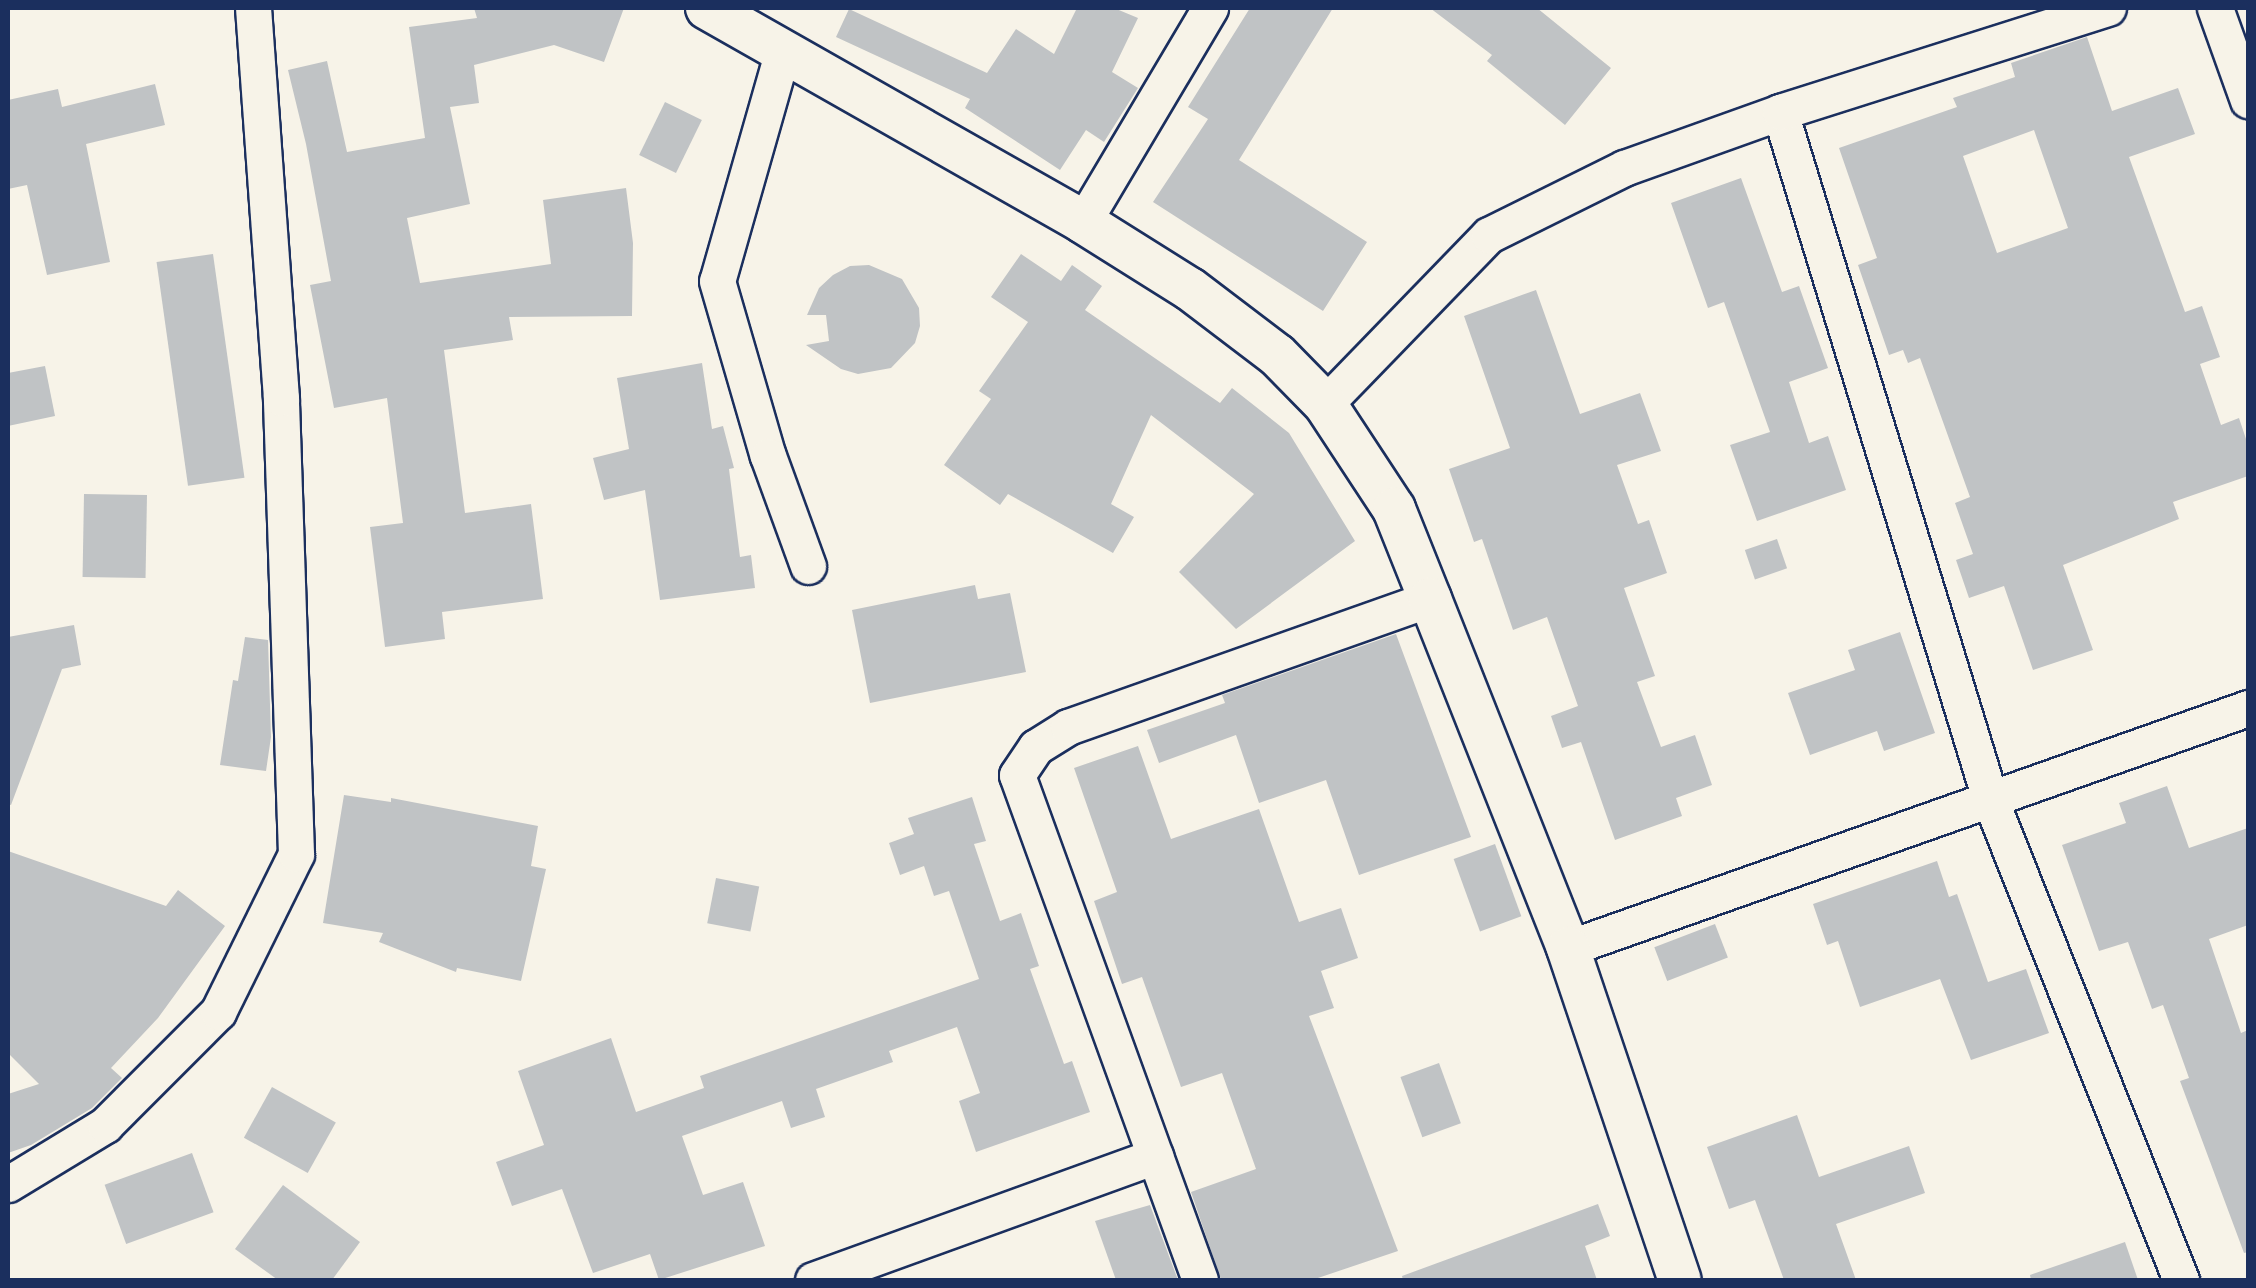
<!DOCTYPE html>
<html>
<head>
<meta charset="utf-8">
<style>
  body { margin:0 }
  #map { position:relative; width:2256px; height:1288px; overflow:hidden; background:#f7f3e8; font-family:Mali,sans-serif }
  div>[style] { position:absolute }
  .building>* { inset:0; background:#c0c3c5; transform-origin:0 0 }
  .roads { filter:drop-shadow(2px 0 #1b2f5e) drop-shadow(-2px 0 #1b2f5e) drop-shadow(0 2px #1b2f5e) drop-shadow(0 -2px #1b2f5e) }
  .minor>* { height:35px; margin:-17.5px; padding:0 17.5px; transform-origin:17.5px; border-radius:17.5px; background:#f7f3e8 }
  .tertiary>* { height:42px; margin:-21px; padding:0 21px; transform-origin:21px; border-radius:21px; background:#f7f3e8 }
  span { translate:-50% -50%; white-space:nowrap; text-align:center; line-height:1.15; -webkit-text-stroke:10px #f7f3e8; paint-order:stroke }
  .frame { position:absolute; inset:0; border:10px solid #1b2f5e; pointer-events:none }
</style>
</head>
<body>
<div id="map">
  <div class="building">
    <div style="clip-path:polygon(474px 8px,624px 8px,604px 62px,554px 45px,474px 65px,479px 103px,450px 107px,470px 204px,407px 218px,420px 283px,551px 264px,543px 200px,626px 188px,633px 243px,632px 316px,509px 317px,513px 340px,444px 350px,465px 513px,531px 504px,543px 599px,442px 612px,445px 639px,385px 647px,370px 527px,403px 523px,387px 398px,334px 408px,310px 285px,331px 281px,306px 144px,288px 70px,327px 61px,347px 152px,425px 138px,409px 27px,477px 18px)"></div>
    <div style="clip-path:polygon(1077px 8px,1114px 8px,1138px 18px,1112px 72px,1138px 88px,1104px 142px,1086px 130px,1060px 170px,965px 108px,970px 99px,836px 37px,849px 9px,987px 73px,1016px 29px,1054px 54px)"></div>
    <div style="clip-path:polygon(1250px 8px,1333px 8px,1239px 160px,1367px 242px,1323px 311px,1153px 202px,1208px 119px,1188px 107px)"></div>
    <div style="clip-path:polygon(1430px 8px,1537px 8px,1611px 68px,1565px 125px,1487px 61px,1492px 55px)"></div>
    <div style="clip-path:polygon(evenodd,2087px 37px,2112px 111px,2178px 88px,2195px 134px,2129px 157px,2185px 312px,2202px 306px,2220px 357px,2200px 364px,2221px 425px,2239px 418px,2248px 445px,2248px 476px,2173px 502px,2179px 519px,2063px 565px,2093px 650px,2033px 670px,2004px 586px,1969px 598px,1956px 560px,1973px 554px,1955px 503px,1970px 497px,1920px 358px,1908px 363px,1903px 350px,1889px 355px,1858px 265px,1877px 258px,1839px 148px,1957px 107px,1953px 98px,2015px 77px,2011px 63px,2087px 37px,2034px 130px,2068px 228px,1997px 253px,1963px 156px,2034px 130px)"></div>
    <div style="clip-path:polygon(155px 84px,165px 125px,86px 144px,110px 262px,47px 275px,27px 185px,8px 189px,8px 100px,58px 89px,62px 107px)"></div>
    <div style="left:665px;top:102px;width:41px;height:59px;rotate:26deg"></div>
    <div style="clip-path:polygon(1741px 178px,1782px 292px,1799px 286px,1828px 368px,1789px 382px,1809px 443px,1828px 436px,1846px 490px,1757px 521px,1730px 445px,1770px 432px,1724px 302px,1708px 308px,1671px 203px)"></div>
    <div style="left:213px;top:254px;width:226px;height:57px;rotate:82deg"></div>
    <div style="clip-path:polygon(1021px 254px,1061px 281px,1072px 265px,1102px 286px,1085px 310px,1220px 403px,1232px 388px,1289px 433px,1355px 541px,1236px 629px,1179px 572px,1254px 494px,1151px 415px,1111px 504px,1134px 517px,1113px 553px,1008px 494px,1000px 505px,944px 465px,991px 399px,979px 391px,1028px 322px,991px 297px)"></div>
    <div style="clip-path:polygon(869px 265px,902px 279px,919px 308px,920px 326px,915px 343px,891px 368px,858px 374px,841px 369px,806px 345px,829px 341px,826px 315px,807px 315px,819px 288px,833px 275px,850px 266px)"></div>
    <div style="clip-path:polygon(1536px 290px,1580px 414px,1640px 393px,1661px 451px,1617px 465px,1638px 524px,1649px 520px,1667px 573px,1624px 588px,1655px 676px,1637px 682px,1661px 747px,1695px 735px,1712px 785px,1676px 798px,1682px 816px,1615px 840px,1581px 742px,1562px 748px,1551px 716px,1578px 706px,1547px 617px,1513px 630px,1482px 539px,1474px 542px,1449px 469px,1510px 448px,1464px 316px)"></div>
    <div style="clip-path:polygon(702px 363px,712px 429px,723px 426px,734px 468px,729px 469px,740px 557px,751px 555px,755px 588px,660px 600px,645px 490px,604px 500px,593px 458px,629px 449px,617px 378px)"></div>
    <div style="clip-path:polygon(45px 366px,55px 416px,8px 426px,8px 373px)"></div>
    <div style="left:84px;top:494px;width:63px;height:83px;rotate:1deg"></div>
    <div style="left:1777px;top:539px;width:31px;height:34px;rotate:71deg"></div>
    <div style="clip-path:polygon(975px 585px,978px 599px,1010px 593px,1026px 672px,870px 703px,852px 610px)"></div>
    <div style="clip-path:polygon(74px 625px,81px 665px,62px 669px,11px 805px,8px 804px,8px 637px)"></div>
    <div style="clip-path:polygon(1900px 632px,1935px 733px,1884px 751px,1877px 731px,1810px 755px,1788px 693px,1855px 670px,1848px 650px)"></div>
    <div style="clip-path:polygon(1396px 634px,1471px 837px,1359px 875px,1326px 780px,1259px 803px,1236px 735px,1159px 763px,1147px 730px,1225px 703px,1222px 695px)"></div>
    <div style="clip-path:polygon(245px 637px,268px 640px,271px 737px,266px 771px,220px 765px,233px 680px,238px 681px)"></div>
    <div style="clip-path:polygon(1138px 746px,1171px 839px,1259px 809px,1299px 922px,1341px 908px,1358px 958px,1321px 971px,1334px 1008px,1309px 1016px,1398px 1251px,1312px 1280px,1221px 1280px,1191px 1192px,1256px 1169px,1222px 1073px,1181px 1087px,1142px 977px,1122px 984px,1094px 901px,1117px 892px,1074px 768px)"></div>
    <div style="clip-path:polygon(2167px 786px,2189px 848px,2248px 828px,2248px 925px,2209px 939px,2241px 1033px,2248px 1030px,2248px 1252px,2244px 1253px,2180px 1081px,2189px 1078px,2163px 1005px,2152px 1009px,2128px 942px,2099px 951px,2062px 845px,2126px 823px,2119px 803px)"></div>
    <div style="clip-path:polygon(344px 795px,391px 802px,391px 798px,538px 826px,531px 866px,546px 869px,521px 981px,457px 968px,456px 972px,379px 942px,383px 933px,323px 923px)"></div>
    <div style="clip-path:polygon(972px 797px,986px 841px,974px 844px,1000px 921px,1021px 913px,1039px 966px,1030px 969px,1064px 1064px,1072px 1061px,1090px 1112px,976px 1152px,959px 1101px,980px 1093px,957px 1027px,889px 1051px,893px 1062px,816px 1089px,825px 1117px,791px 1128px,782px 1101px,682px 1136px,703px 1195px,743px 1182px,765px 1246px,659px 1280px,650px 1254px,593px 1273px,562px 1189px,512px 1206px,496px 1162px,544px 1145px,518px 1071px,611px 1038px,636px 1112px,704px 1088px,700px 1076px,979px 979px,949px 891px,934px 896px,924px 866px,900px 875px,889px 843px,914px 834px,908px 818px)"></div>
    <div style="left:1495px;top:844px;width:77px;height:44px;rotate:70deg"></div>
    <div style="clip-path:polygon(8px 851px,166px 906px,178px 890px,225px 926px,158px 1018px,111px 1068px,122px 1078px,92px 1108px,31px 1145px,8px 1153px,8px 1094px,39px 1084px,8px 1053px)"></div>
    <div style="clip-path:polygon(1937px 861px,1949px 897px,1957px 894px,1988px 982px,2026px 969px,2049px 1033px,1971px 1060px,1940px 979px,1860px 1007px,1838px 941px,1827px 945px,1813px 904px)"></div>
    <div style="left:716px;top:878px;width:44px;height:46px;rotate:11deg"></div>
    <div style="left:1715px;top:924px;width:36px;height:65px;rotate:69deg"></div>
    <div style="left:1439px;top:1063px;width:64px;height:41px;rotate:70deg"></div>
    <div style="left:272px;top:1087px;width:73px;height:58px;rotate:29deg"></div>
    <div style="clip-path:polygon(1797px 1115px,1819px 1177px,1909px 1146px,1925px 1193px,1836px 1224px,1856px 1280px,1784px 1280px,1755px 1200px,1729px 1209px,1707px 1147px)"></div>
    <div style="left:192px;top:1153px;width:63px;height:93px;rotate:70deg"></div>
    <div style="clip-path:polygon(283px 1185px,360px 1242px,332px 1280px,278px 1280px,235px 1249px)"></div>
    <div style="clip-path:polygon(1598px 1204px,1610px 1236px,1585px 1246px,1597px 1280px,1403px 1280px,1402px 1276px)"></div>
    <div style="clip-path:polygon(1150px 1205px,1178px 1280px,1116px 1280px,1095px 1221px)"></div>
    <div style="clip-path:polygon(2125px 1242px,2138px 1280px,2031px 1280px,2030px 1275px)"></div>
  </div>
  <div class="roads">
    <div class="minor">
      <div style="left:2215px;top:8px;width:98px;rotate:70.3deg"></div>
      <div style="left:783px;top:50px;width:240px;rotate:105.9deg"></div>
      <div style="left:717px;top:281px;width:182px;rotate:73.8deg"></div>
      <div style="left:768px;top:456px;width:117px;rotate:70deg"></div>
      <div style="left:1780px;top:112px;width:718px;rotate:73deg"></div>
      <div style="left:1990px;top:799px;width:518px;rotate:68.34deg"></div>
      <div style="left:1083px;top:222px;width:249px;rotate:-59.3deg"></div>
      <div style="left:1325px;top:404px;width:235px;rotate:-45.9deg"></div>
      <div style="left:1489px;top:235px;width:151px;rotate:-26.4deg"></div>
      <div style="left:1624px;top:168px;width:166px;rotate:-19.7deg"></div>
      <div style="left:1780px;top:112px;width:344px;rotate:-17.6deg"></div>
      <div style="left:1568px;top:948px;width:721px;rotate:-19.44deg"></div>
      <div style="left:8px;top:1184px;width:114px;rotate:-31.3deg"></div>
      <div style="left:105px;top:1125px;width:160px;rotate:-45deg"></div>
      <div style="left:218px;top:1012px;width:176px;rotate:-63.7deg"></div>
      <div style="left:296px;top:854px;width:456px;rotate:-91.9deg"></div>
      <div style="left:281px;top:398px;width:391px;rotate:-94.1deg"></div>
      <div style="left:813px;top:1280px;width:364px;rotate:-19.9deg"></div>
      <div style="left:1200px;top:1280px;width:537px;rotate:-109.92deg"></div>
      <div style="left:1017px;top:775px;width:34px;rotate:-56deg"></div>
      <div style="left:1036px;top:747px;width:38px;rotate:-32deg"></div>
      <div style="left:1068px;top:727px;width:384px;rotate:-19.5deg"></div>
    </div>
    <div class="tertiary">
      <div style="left:707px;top:8px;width:433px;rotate:29.6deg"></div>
      <div style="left:1083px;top:222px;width:126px;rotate:32.1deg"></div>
      <div style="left:1190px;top:289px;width:109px;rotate:37.2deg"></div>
      <div style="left:1277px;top:355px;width:69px;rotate:45.6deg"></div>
      <div style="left:1325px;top:404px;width:126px;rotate:56.7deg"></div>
      <div style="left:1394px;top:509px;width:97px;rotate:68.2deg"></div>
      <div style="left:1430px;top:599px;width:375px;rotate:68.4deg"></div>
      <div style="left:1568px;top:948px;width:350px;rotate:71.4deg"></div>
    </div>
  </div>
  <div class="frame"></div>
</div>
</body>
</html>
